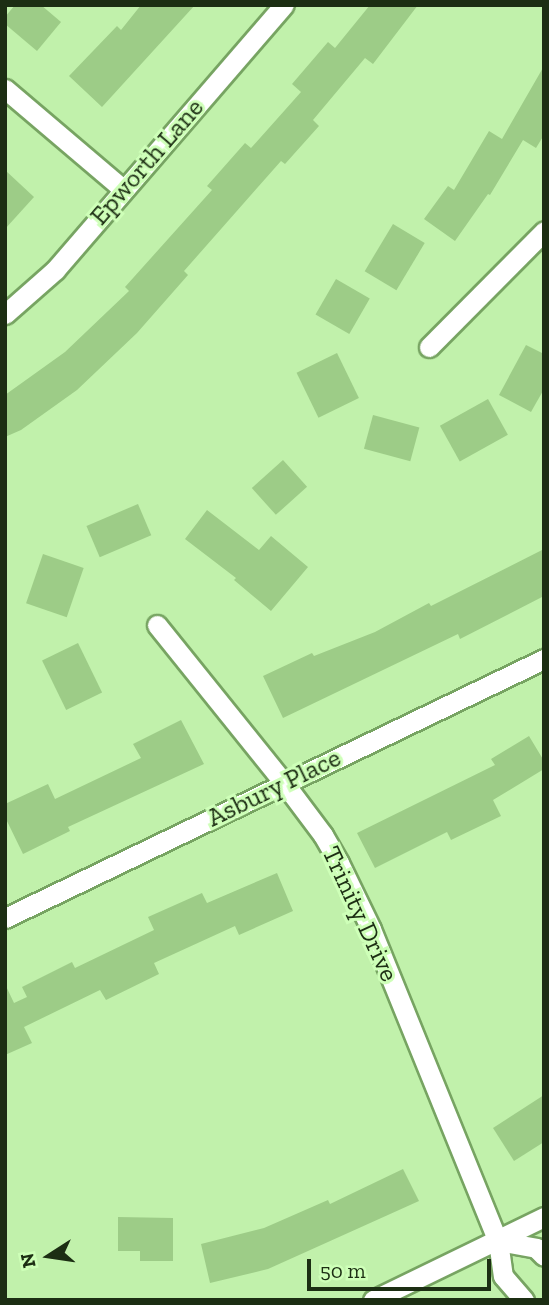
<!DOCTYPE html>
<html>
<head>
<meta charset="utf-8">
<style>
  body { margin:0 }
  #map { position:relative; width:549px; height:1305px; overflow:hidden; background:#c1f1ab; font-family:"Zilla Slab",serif }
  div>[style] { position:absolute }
  .building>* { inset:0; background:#9dcc87; transform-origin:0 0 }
  .roads { filter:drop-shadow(2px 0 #77a462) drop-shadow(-2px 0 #77a462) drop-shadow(0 2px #77a462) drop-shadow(0 -2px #77a462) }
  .minor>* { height:19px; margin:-9.5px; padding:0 9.5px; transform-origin:9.5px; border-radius:9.5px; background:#fff }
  span { translate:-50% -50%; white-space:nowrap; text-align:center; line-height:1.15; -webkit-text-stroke:6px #ceffb8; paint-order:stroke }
  .street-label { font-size:26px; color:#1c2e13 }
  .frame { position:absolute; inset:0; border:7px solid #1c2e13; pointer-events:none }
  .north { position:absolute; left:14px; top:1221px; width:70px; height:70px; -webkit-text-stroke:5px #ceffb8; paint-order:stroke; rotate:258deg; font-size:19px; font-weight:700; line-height:28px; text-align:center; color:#1c2e13 }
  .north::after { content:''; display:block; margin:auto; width:24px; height:32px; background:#1c2e13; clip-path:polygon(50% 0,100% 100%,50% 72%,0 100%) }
  .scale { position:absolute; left:307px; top:1259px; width:184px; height:32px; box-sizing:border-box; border:4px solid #1c2e13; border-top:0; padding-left:9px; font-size:21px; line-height:24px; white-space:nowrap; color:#1c2e13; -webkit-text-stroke:5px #ceffb8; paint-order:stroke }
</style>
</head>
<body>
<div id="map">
  <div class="building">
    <div style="clip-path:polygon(15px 5px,41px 5px,61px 22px,37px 51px,5px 24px,5px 17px)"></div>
    <div style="clip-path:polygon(141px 5px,195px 5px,102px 107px,69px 76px,117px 26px,121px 30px)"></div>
    <div style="clip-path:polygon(370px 5px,418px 5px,373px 64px,365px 58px,313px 120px,319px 126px,285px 164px,281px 161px,236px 212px,184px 271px,188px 275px,137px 333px,77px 390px,21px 430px,5px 437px,5px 395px,65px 352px,129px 291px,125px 287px,212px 190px,207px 186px,245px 143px,251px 148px,301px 92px,292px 84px,328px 42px,335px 48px)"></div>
    <div style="clip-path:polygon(544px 66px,544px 135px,536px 148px,523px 140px,490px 195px,488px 194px,455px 241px,424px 219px,448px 186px,454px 190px,489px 131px,502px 139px)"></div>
    <div style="clip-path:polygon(5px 170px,34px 197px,5px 229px)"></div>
    <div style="left:393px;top:224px;width:37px;height:55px;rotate:31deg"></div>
    <div style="left:336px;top:279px;width:39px;height:41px;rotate:30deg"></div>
    <div style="clip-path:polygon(526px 345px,544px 354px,544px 389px,531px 412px,499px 395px)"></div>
    <div style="left:337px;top:353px;width:50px;height:45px;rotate:64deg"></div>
    <div style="left:488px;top:399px;width:41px;height:55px;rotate:61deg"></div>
    <div style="left:373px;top:415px;width:48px;height:35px;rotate:15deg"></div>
    <div style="left:283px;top:460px;width:36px;height:42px;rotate:48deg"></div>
    <div style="left:138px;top:504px;width:34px;height:56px;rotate:67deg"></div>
    <div style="clip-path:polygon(207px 510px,259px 550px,271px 536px,308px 567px,271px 611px,234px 580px,236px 578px,185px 539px)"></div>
    <div style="clip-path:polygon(544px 549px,544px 596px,460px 639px,458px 634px,283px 718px,263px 676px,312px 653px,314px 656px,375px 632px,429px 603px,431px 606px)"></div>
    <div style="left:43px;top:554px;width:43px;height:52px;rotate:19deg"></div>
    <div style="left:78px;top:643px;width:55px;height:40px;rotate:64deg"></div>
    <div style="clip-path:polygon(181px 720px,204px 764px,68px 827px,70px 831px,23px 854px,5px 817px,5px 804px,48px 784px,55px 799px,141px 758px,133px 744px)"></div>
    <div style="clip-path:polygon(529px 736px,544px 761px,544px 769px,493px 800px,501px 816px,451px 840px,447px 832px,375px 868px,357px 833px,495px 765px,491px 759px)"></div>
    <div style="clip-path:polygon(277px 873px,293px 911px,239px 935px,235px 926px,154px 963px,159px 974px,106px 1000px,100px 990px,24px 1027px,32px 1043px,5px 1055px,5px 984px,14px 1003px,27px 997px,22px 987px,72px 962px,75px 968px,154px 930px,148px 917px,202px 893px,207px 903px)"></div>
    <div style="clip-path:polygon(544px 1095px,544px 1142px,514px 1161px,493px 1128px)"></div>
    <div style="clip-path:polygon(403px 1169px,419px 1201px,268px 1269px,210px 1283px,201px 1244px,264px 1228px,328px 1200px,330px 1204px)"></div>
    <div style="clip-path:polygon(118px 1217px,173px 1218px,173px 1261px,140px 1261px,140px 1251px,118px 1251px)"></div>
  </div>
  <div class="roads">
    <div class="minor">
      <div style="left:5px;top:89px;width:155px;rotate:40.3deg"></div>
      <div style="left:5px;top:314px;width:67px;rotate:-41.3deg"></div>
      <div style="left:55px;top:270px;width:350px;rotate:-49.2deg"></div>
      <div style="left:429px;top:347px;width:163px;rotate:-45.2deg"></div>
      <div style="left:157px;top:625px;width:203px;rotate:51.2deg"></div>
      <div style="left:284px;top:783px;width:65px;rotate:53.1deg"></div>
      <div style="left:323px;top:835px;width:32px;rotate:60deg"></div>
      <div style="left:339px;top:863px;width:73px;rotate:64.1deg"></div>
      <div style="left:371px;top:929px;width:337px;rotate:67.9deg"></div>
      <div style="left:498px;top:1241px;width:35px;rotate:82deg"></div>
      <div style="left:503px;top:1276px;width:32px;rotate:49deg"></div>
      <div style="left:5px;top:918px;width:598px;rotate:-25.67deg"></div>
      <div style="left:498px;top:1241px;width:39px;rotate:10deg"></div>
      <div style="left:536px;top:1248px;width:11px;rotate:45deg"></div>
      <div style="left:373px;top:1300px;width:190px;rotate:-25.9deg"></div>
    </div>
  </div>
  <div class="street-label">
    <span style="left:147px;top:162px;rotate:-49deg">Epworth Lane</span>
    <span style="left:274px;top:788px;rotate:-26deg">Asbury Place</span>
    <span style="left:360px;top:914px;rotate:65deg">Trinity Drive</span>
  </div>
  <div class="frame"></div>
  <div class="north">N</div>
  <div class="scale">50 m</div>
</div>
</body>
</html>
